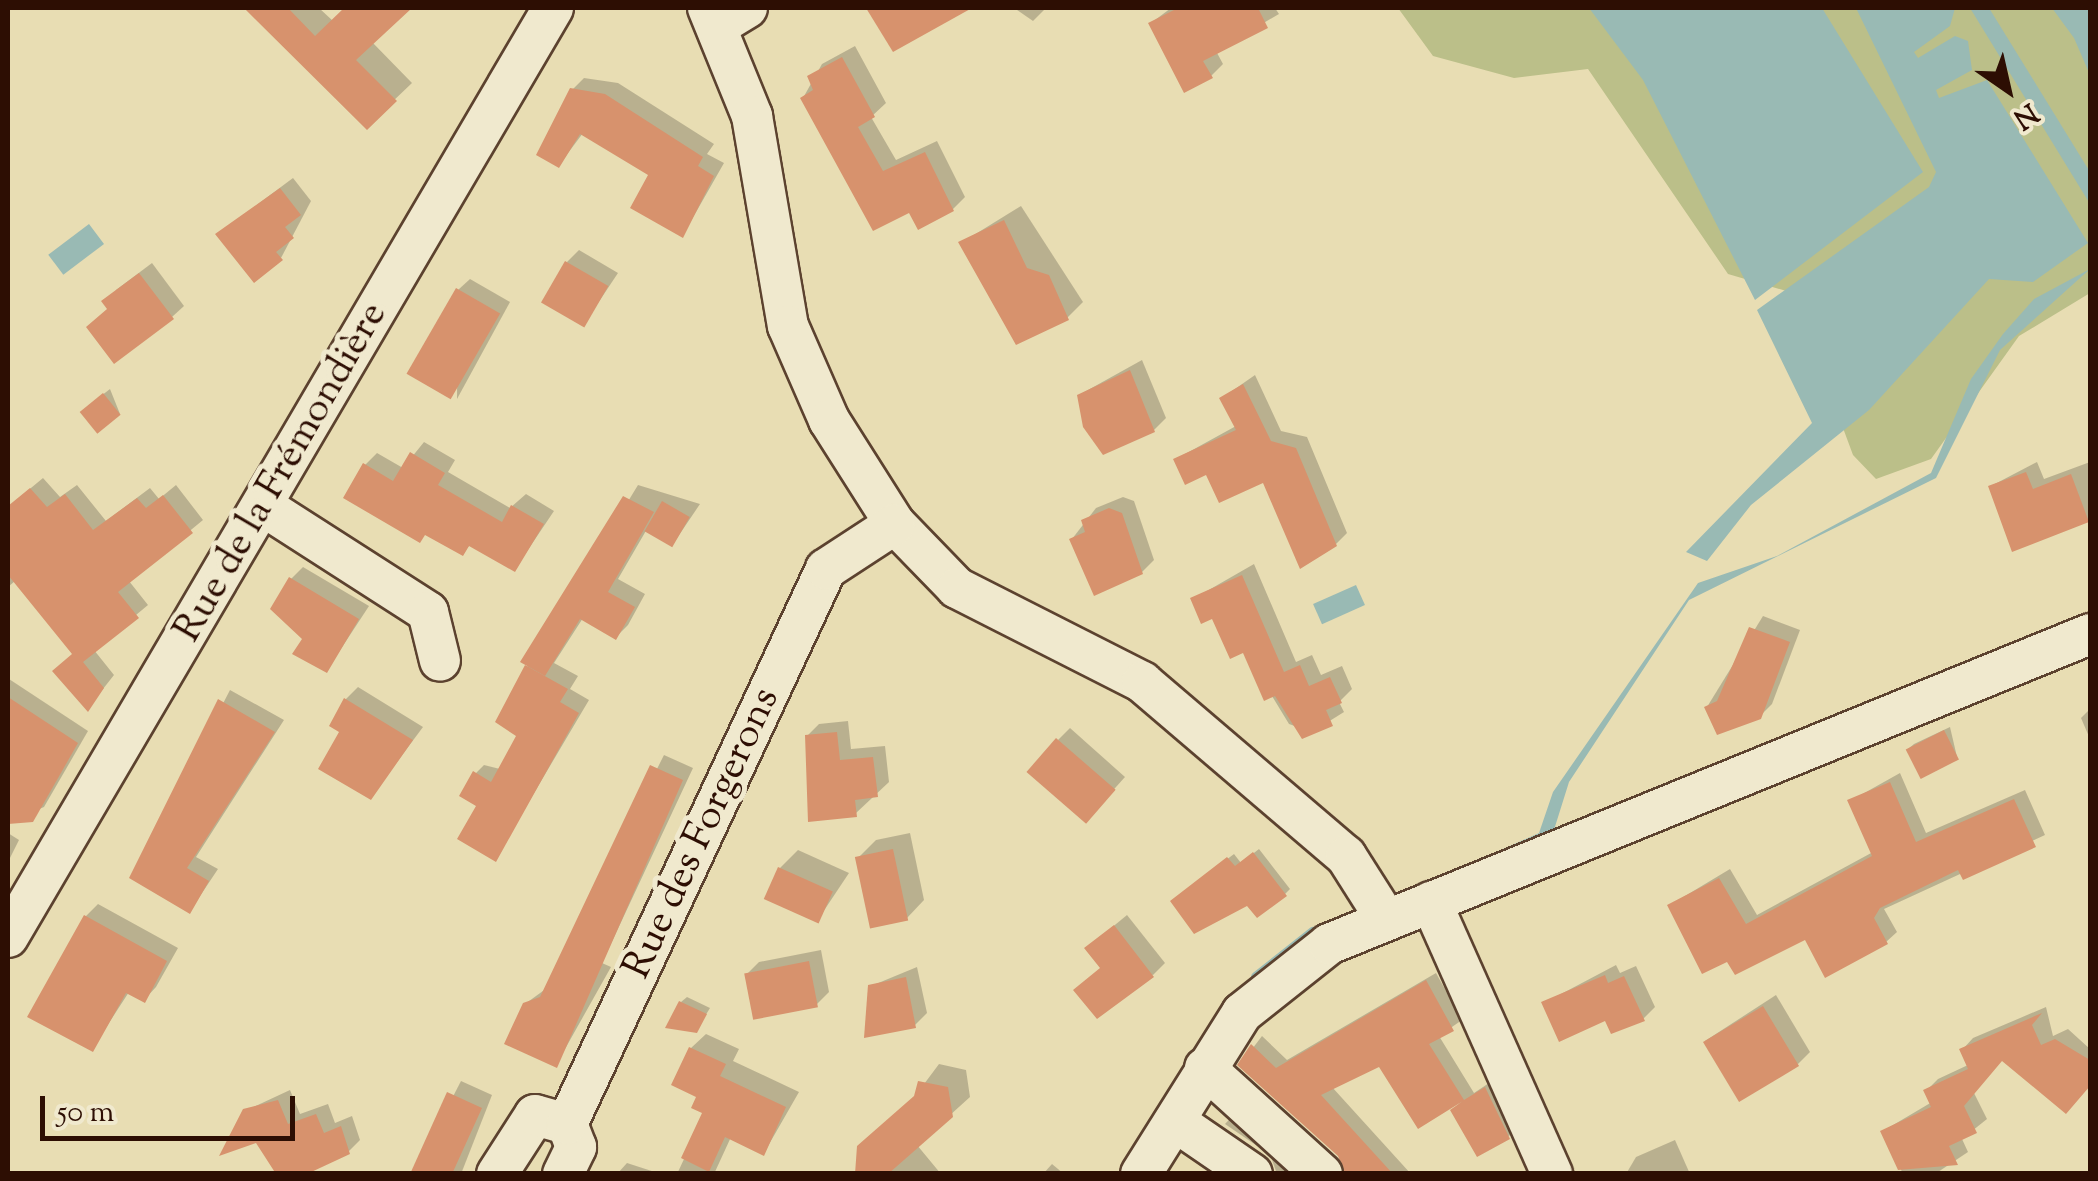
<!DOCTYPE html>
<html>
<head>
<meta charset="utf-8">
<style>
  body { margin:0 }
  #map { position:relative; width:2098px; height:1181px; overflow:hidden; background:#e8ddb3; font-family:"Sorts Mill Goudy",serif }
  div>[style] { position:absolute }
  .green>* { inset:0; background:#bbbf89 }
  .water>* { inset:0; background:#99bab4; transform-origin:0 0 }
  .shadow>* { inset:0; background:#0003 }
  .stream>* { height:10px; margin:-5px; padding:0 5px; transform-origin:5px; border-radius:5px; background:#99bab4 }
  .building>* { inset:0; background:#d7926d; transform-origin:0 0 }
  .roads { filter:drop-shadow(2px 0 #5c422f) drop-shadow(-2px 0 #5c422f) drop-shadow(0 2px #5c422f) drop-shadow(0 -2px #5c422f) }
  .minor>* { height:40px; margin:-20px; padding:0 20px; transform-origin:20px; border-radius:20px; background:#f0e9ce }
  span { translate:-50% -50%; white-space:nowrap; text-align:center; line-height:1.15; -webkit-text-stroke:10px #f0e9ce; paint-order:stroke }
  .street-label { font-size:40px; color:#2d0e03 }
  .frame { position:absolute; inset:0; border:10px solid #2d0e03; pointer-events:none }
  .north { position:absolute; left:1958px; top:40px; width:100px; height:100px; -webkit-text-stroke:8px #f0e9ce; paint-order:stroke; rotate:146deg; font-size:28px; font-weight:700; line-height:40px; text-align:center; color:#2d0e03 }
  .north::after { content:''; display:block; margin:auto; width:35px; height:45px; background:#2d0e03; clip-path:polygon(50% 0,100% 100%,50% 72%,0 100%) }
  .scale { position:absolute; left:40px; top:1096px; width:255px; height:45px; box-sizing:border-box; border:5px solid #2d0e03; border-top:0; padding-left:12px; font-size:30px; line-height:35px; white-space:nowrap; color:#2d0e03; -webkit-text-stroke:8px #f0e9ce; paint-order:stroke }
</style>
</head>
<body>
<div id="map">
  <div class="green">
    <div style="clip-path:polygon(1398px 8px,2090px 8px,2090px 293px,2019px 336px,1931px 459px,1876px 479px,1853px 455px,1793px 293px,1728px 274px,1588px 69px,1514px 78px,1433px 56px)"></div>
  </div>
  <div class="water">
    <div style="clip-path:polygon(1589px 8px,1822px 8px,1923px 172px,1755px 300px,1643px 80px)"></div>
    <div style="clip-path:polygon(1856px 8px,1955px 8px,1950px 26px,1914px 52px,1918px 58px,1955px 36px,1968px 41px,1972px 70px,1936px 90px,1939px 98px,1987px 80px,2088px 243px,2033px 282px,1989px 279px,1869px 410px,1751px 505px,1707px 561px,1686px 552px,1812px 423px,1757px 310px,1929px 187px,1936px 172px)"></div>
    <div style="clip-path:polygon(1970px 8px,1989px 8px,2090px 172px,2090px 204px)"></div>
    <div style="clip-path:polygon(2052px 8px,2090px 8px,2090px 75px,2074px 38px)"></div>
    <div style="left:89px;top:224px;width:25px;height:51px;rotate:53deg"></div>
    <div style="clip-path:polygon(2090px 269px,2000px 350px,1936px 478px,1689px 600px,1569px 782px,1553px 833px,1422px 885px,1539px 833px,1553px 792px,1698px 583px,1777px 556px,1931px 473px,1971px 379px,2003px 334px,2034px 299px)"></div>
    <div style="left:1356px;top:585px;width:22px;height:47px;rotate:66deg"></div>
  </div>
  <div class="shadow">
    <div style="clip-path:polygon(247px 8px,319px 8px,333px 21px,347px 8px,408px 8px,372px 42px,412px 83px,367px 126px)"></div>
    <div style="clip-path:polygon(1014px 8px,1046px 8px,1033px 21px)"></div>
    <div style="clip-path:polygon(1171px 8px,1275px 8px,1279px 14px,1216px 51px,1223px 64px,1211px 76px,1151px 23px)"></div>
    <div style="clip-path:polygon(855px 46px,886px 103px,871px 117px,896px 160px,937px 141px,965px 197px,953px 209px,910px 210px,803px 98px,822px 64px)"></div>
    <div style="clip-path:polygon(584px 78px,618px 83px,714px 144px,707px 154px,724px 163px,683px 235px,652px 174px,583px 133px,559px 165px,572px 90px)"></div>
    <div style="clip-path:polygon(293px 178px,311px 201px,281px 258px,218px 234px)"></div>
    <div style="clip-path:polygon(1021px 206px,1083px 302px,1067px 318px,961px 243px)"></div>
    <div style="clip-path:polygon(579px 250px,618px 273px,584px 324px,567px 262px)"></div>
    <div style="clip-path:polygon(152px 263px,184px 306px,172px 317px,110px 308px,116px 290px)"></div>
    <div style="clip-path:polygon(470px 279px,510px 302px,457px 399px,458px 290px)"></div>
    <div style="clip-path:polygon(1142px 360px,1166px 418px,1154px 430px,1079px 395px)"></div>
    <div style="clip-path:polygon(1255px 375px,1281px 431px,1307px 437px,1347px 533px,1336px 544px,1264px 479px,1176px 459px,1236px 426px,1222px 398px)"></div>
    <div style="clip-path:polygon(110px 389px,120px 414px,88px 406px)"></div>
    <div style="clip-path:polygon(424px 442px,455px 460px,448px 472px,510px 508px,526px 494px,554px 511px,515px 569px,471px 544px,462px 553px,365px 465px,377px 453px,403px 468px)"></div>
    <div style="clip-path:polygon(2037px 462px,2044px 479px,2090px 462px,2088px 520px,1991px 486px)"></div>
    <div style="clip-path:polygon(43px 478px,60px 497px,77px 485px,106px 521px,150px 488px,159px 499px,176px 485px,203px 520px,129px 581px,148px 605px,94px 650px,114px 675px,88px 708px,74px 653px,15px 581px,8px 587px,8px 507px)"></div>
    <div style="clip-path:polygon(638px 485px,700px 504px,673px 544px,647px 529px,618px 579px,645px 594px,628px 625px,616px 637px,583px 618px,554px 663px,578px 676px,570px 689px,589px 700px,495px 859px,472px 777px,484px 765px,500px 769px,519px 735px,527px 667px)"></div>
    <div style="clip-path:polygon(1123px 497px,1134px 501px,1154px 560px,1142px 572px,1072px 539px,1096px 508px)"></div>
    <div style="clip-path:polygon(1254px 564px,1296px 662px,1312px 655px,1321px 675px,1342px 666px,1352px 689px,1339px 702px,1344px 712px,1312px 732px,1289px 724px,1244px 650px,1193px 599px)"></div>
    <div style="clip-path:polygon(303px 567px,369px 606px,327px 670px,305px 638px,291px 579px)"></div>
    <div style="clip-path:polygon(1763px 616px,1800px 630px,1772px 704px,1759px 717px,1707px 707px)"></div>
    <div style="clip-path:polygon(9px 679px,88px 731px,44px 807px,8px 822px)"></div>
    <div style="clip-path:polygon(358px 687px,423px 727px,371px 797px,343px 731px,346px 699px)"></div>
    <div style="clip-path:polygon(230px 690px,284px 720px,196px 857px,218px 869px,190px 911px,133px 877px)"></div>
    <div style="clip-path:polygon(2090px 709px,2090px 739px,2081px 718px)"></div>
    <div style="clip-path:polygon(848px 721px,851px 749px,885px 746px,889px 782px,855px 814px,807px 736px,819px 724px)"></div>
    <div style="clip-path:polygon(1950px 727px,1957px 757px,1908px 749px,1914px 744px)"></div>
    <div style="clip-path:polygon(1070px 728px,1125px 777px,1098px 807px,1058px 740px)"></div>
    <div style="clip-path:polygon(664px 755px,693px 768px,602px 963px,611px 967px,556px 1065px,525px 1004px,547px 988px)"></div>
    <div style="clip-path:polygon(1900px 773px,1926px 833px,2025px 790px,2045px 835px,1884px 909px,1897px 932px,1886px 942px,1806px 937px,1728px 959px,1670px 905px,1730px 869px,1757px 915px,1873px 852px,1850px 801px)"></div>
    <div style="clip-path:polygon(8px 833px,19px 840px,8px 862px)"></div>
    <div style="clip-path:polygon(910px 833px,924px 900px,907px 918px,858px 858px,876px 840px)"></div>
    <div style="clip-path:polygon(1259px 849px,1290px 889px,1285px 894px,1248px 902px,1178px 896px,1234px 854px,1241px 863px)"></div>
    <div style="clip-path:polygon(798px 850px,849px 873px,817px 921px,780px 868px)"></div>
    <div style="clip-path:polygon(98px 904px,178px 948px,156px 987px,144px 1000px,129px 992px,92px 1049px,86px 916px)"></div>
    <div style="clip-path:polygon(1127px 915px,1165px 963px,1153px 975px,1102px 967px,1087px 948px)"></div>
    <div style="clip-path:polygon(821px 950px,829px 992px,817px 1004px,747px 974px,759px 962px)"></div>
    <div style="clip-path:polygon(1616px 965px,1620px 973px,1636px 966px,1655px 1007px,1643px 1019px,1544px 1003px)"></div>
    <div style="clip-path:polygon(917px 967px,927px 1013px,915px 1025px,871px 986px)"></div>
    <div style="clip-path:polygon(1436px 973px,1462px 1020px,1439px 1036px,1474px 1093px,1495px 1079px,1518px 1127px,1508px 1137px,1453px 1110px,1462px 1101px,1380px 1064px,1332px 1087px,1411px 1174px,1346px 1174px,1340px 1155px,1240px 1065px,1262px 1036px,1287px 1060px)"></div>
    <div style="clip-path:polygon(1776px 995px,1810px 1052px,1798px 1064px,1705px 1041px)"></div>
    <div style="clip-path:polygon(687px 997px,710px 1008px,696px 1031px,681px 1002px)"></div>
    <div style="clip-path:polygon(2046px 1007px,2053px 1036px,2068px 1029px,2090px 1049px,2090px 1084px,2065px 1111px,2003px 1058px,1974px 1093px,1987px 1119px,1962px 1139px,1968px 1152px,1935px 1174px,1903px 1174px,1883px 1131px,1932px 1102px,1926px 1091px,1938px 1079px,1968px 1065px,1962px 1050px,1973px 1038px)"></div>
    <div style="clip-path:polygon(706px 1034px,739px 1049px,733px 1061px,799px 1092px,764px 1153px,731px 1137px,714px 1174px,677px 1174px,706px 1112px,691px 1048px)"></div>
    <div style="clip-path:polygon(939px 1064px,966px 1070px,970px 1097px,917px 1145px,941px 1174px,857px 1174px)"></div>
    <div style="clip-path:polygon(461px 1081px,492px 1095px,461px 1174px,413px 1174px)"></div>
    <div style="clip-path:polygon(290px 1090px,300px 1114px,328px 1104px,335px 1123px,352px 1116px,360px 1140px,349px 1151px,245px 1111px)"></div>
    <div style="clip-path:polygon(1239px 1109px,1274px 1140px,1263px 1150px,1225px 1124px)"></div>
    <div style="clip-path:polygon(1675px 1140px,1690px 1174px,1626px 1174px,1636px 1157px)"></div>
    <div style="clip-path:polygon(1279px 1149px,1309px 1174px,1277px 1174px,1271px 1157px)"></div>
    <div style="clip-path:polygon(627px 1163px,661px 1174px,617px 1174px)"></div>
    <div style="clip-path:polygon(1052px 1164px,1064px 1174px,1043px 1174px)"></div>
  </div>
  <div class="stream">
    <div style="left:1256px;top:977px;width:73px;rotate:-38.3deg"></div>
  </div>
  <div class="building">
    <div style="clip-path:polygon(244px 8px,288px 8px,315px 36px,344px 8px,412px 8px,356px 60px,397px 101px,367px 130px)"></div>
    <div style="clip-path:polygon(866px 8px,972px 8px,893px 52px)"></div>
    <div style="clip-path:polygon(1178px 8px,1258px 8px,1268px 28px,1203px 61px,1213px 78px,1184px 93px,1148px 23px)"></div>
    <div style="clip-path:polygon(842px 57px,875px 117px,858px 127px,883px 171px,925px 152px,954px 211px,918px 230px,909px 213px,873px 231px,800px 98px,813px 90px,807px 76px)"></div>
    <div style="clip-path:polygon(570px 88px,605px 94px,703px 157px,698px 166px,714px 176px,683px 238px,630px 208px,648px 175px,580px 134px,559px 168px,536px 155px)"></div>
    <div style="clip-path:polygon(280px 188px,301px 215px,285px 227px,294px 238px,276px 252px,283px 260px,254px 283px,215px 234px)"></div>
    <div style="clip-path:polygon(1004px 220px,1027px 268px,1049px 275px,1069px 320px,1016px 345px,958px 242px)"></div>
    <div style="left:565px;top:261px;width:50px;height:48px;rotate:30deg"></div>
    <div style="clip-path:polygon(139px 273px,174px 319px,114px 364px,86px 327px,107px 309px,101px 301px)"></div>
    <div style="left:456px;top:288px;width:51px;height:99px;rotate:30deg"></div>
    <div style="clip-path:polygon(1130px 370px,1155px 432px,1103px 455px,1083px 427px,1077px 395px)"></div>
    <div style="clip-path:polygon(1243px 384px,1271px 441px,1296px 448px,1337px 546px,1300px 569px,1263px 483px,1219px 503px,1206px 475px,1185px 485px,1173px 459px,1236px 430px,1219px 398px)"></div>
    <div style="left:103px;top:393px;width:28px;height:30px;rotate:51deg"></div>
    <div style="clip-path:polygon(410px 452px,445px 473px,438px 485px,502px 522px,511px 505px,544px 524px,515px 572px,469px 546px,463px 556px,425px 535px,420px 543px,343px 498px,363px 463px,393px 481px)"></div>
    <div style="clip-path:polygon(2026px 472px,2033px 489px,2071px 474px,2089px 522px,2012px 552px,1988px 486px)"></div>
    <div style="clip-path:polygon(30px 488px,47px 507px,65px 494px,93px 530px,137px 498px,146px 508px,163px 495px,193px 533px,118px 592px,139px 618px,83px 662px,104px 688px,88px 712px,52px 671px,72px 654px,8px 575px,8px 506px)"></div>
    <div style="clip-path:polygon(623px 496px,654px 512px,608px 592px,635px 607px,616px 640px,580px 619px,545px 676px,520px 662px)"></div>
    <div style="left:662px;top:501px;width:32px;height:35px;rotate:30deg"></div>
    <div style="clip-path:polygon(1109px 508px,1122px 513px,1143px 574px,1094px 596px,1069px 539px,1085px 532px,1081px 520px)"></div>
    <div style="clip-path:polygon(1242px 575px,1284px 672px,1300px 665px,1309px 686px,1330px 677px,1342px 703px,1326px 710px,1333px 726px,1302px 739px,1275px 696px,1264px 701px,1243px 653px,1230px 659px,1212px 619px,1201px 624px,1190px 598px)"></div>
    <div style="clip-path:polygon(289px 577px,359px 619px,327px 673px,292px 654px,302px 639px,270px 609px)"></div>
    <div style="clip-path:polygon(1749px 627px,1790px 642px,1761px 719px,1717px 735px,1704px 707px,1717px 701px)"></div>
    <div style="clip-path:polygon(525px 665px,568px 689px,560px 702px,579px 713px,496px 862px,457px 839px,476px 806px,459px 796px,473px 771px,491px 782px,516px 736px,495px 722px)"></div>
    <div style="clip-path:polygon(8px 697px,78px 743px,33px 822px,8px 824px)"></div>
    <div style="clip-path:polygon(344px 698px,413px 740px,371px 800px,318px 769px,339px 732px,329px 726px)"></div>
    <div style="clip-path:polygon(218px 699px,275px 732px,187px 868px,209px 881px,190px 914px,129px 878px)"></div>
    <div style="left:1944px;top:730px;width:33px;height:43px;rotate:63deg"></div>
    <div style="clip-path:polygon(837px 732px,840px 760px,873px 757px,878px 797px,855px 800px,857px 817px,808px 822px,805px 735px)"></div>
    <div style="left:1056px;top:738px;width:79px;height:45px;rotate:41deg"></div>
    <div style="clip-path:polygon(650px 765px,683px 780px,557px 1068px,504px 1044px,523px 1003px,540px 997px)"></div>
    <div style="clip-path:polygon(1890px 782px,1916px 842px,2014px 799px,2036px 847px,1963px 880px,1958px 870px,1880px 908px,1874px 918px,1888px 944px,1825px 978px,1805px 940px,1735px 975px,1727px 962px,1702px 974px,1667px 905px,1719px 878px,1746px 924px,1872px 856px,1847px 800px)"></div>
    <div style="left:893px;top:849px;width:73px;height:39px;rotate:78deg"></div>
    <div style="clip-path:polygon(1253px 852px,1287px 896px,1257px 918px,1247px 906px,1194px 934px,1170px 901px,1227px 857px,1235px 866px)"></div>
    <div style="left:778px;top:867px;width:60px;height:35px;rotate:24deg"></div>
    <div style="clip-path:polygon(84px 915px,167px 961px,145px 1003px,126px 993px,93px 1052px,27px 1017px)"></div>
    <div style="clip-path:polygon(1114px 925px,1154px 977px,1097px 1019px,1073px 990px,1100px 968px,1084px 948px)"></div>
    <div style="left:809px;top:961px;width:47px;height:66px;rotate:79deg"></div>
    <div style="clip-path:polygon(1605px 975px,1608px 983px,1624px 976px,1645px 1021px,1611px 1034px,1605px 1021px,1559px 1042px,1541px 1002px)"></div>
    <div style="clip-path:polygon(906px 977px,916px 1028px,864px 1038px,868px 985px)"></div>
    <div style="clip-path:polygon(1426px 980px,1454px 1031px,1429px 1044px,1464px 1100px,1485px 1087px,1510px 1139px,1477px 1157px,1450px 1110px,1463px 1101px,1418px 1129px,1379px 1067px,1321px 1095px,1393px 1174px,1345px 1174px,1338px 1156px,1237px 1065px,1251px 1044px,1276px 1068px)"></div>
    <div style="clip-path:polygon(679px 1001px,707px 1014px,697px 1033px,665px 1028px)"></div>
    <div style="left:1763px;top:1006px;width:70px;height:70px;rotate:59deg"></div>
    <div style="clip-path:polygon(2042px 1013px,2032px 1025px,2041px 1045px,2055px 1039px,2090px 1060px,2090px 1086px,2066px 1114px,2002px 1061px,1964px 1106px,1977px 1133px,1949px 1146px,1958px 1165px,1898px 1170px,1880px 1131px,1931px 1107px,1923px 1090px,1968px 1069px,1959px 1049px)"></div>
    <div style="clip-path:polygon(689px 1047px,726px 1064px,720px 1076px,786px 1107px,764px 1156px,725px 1137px,709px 1172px,681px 1158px,702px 1113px,691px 1108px,696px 1097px,671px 1085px)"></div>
    <div style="clip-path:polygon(918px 1081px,948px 1087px,953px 1117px,888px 1174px,855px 1174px,857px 1146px,914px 1096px)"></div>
    <div style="clip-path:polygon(447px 1092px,482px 1108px,452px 1174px,410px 1174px)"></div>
    <div style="clip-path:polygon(278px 1100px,288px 1124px,316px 1114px,324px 1133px,341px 1126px,350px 1154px,307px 1174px,276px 1174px,256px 1143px,219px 1156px,243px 1109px)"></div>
  </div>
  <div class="roads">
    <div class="minor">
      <div style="left:708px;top:8px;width:117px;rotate:67.8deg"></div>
      <div style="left:752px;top:116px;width:213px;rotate:80.3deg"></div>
      <div style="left:788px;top:326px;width:103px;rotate:66.4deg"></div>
      <div style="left:829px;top:420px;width:123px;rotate:57.6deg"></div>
      <div style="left:895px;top:524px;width:89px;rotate:45.9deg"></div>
      <div style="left:957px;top:588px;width:208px;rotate:26.9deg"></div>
      <div style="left:1142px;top:682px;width:268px;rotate:40.5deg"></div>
      <div style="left:1346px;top:856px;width:75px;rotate:57.6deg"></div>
      <div style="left:717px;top:26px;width:35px;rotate:-31deg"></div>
      <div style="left:263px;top:506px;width:196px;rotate:32.7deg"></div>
      <div style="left:428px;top:612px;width:50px;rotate:76.2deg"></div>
      <div style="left:1431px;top:902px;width:298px;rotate:66deg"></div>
      <div style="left:8px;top:937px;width:1077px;rotate:-59.6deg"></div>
      <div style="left:1205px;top:1068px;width:158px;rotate:42.2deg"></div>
      <div style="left:1176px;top:1122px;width:92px;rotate:34.4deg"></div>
      <div style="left:497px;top:1174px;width:70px;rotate:-57.2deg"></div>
      <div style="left:535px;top:1115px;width:33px;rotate:16deg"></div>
      <div style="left:563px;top:1174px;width:30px;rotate:-64deg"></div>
      <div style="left:576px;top:1147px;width:25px;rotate:-111deg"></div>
      <div style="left:567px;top:1124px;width:612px;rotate:-64.98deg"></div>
      <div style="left:826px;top:569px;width:82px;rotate:-33.1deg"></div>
      <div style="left:1141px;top:1174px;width:190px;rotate:-57.9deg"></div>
      <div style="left:1242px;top:1013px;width:111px;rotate:-38.4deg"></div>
      <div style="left:1329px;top:944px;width:822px;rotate:-22.16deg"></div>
    </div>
  </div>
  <div class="street-label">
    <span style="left:282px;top:473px;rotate:-60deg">Rue de la Frémondière</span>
    <span style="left:703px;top:834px;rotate:-65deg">Rue des Forgerons</span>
  </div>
  <div class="frame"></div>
  <div class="north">N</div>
  <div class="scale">50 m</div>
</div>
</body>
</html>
